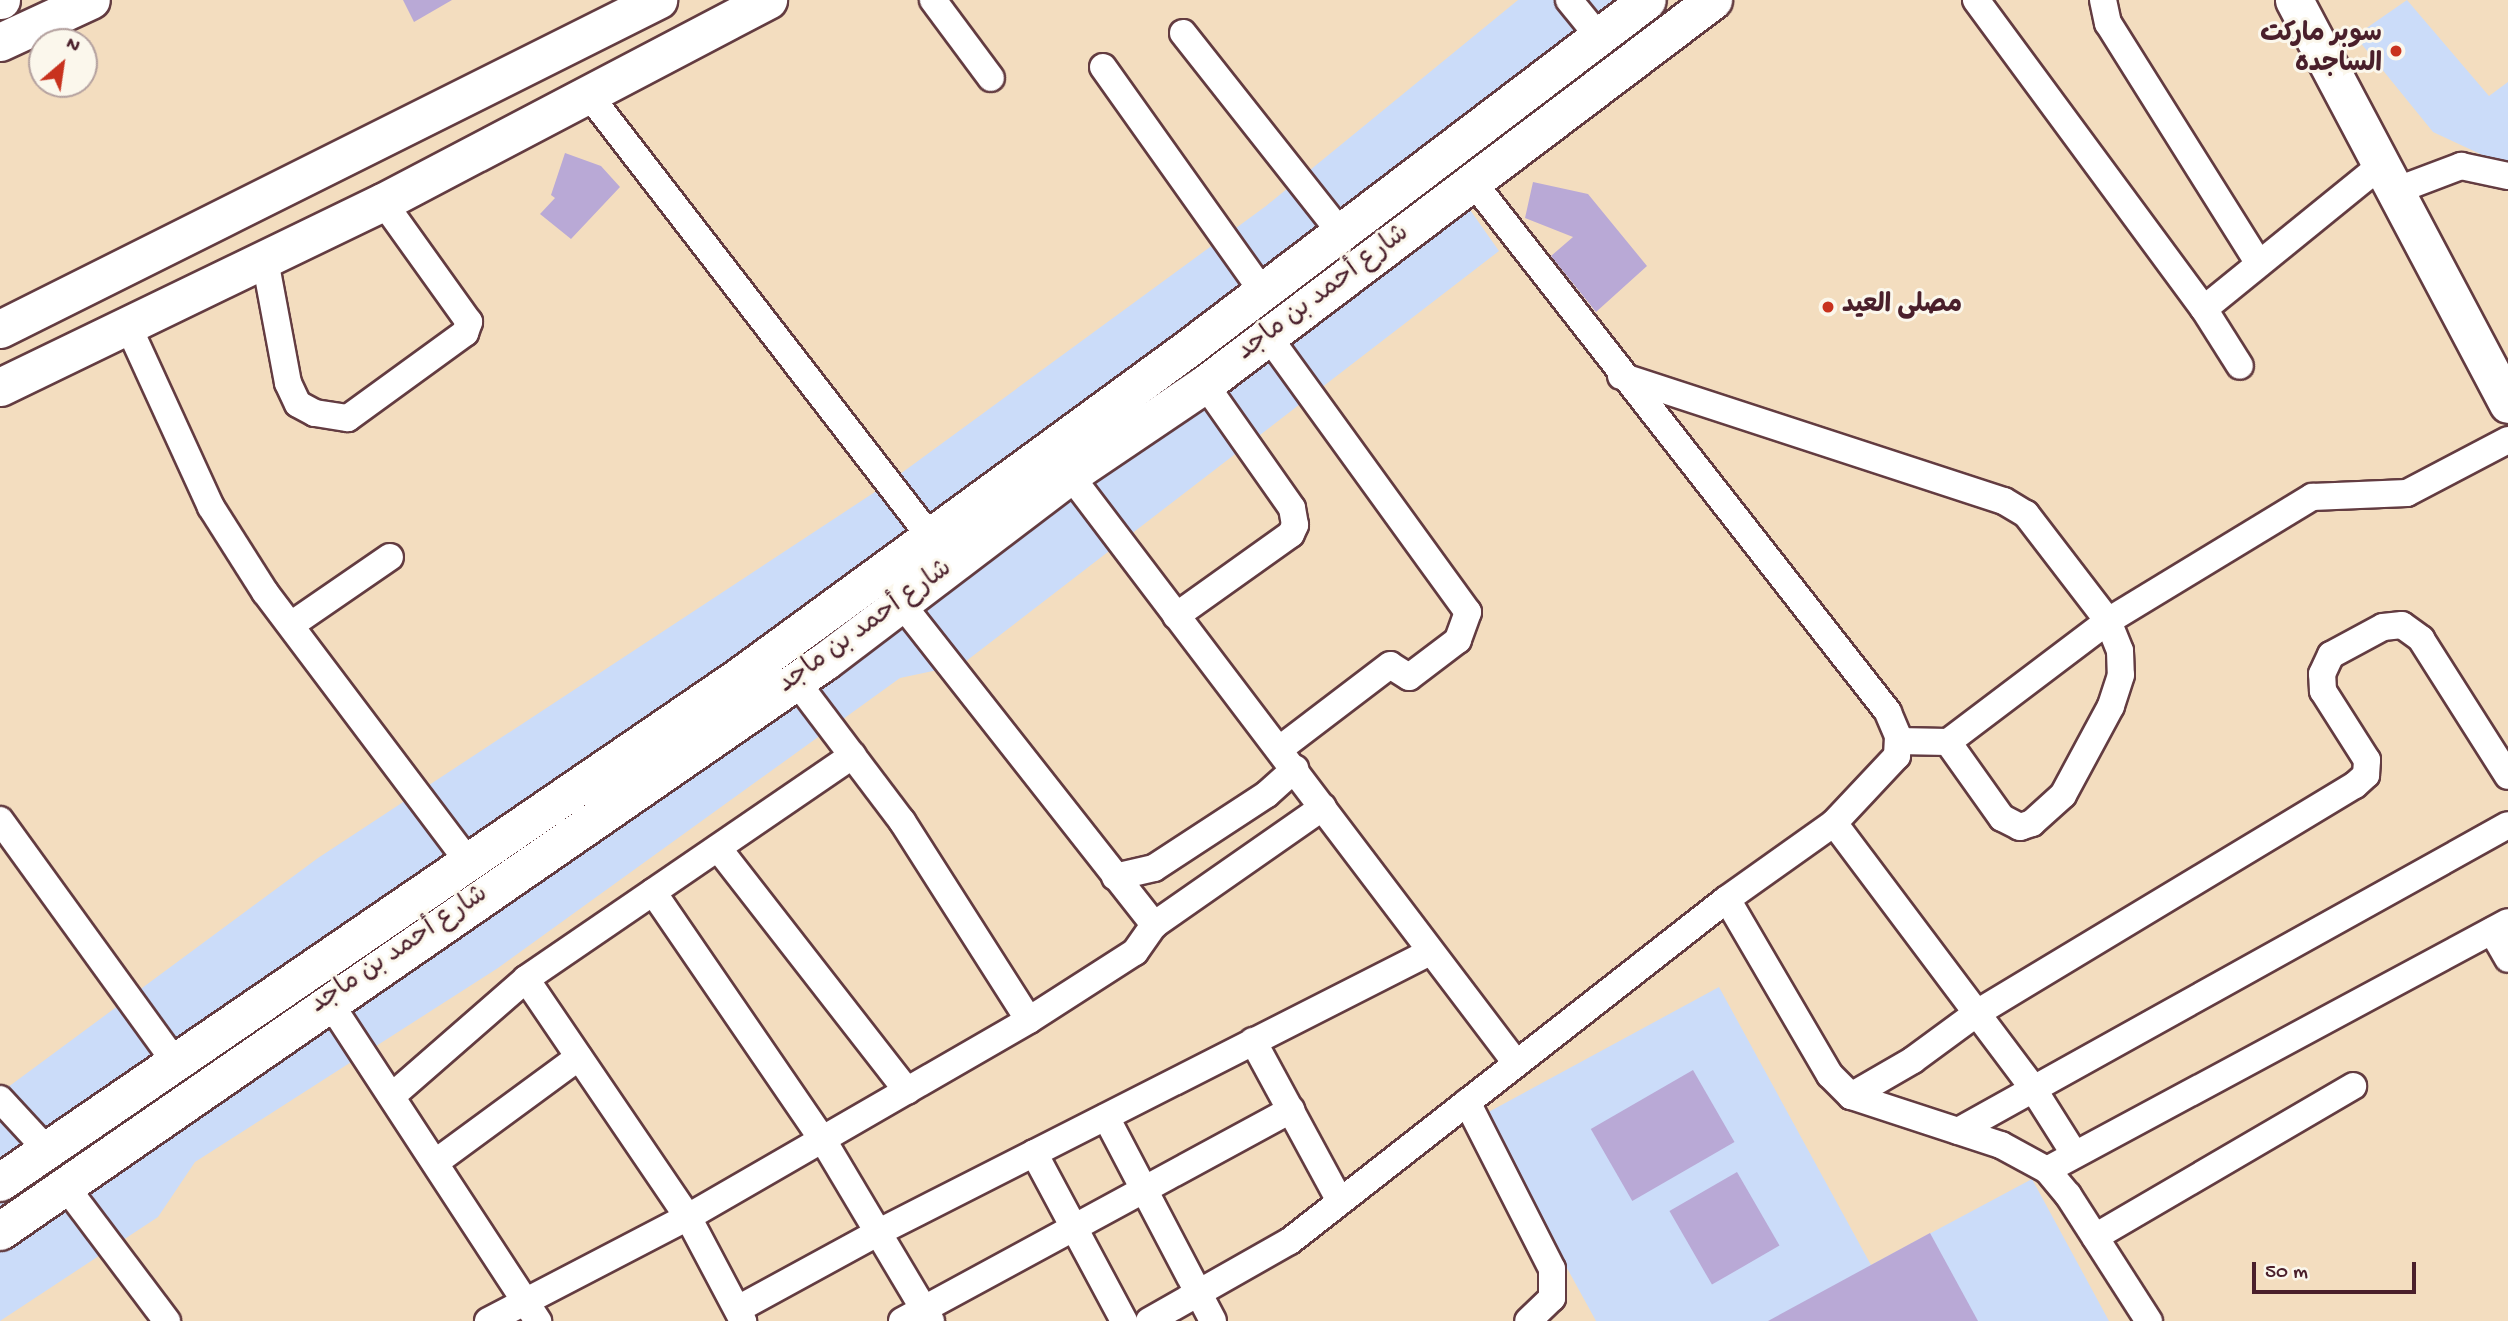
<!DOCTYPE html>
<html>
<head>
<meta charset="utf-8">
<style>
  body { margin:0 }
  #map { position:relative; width:2508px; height:1321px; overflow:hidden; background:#f3ddbf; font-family:"Gochi Hand","Playpen Sans Arabic",sans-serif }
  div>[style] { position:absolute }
  .built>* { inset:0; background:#cbdcf9 }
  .building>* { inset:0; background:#b9a9d6; transform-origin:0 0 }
  .roads { filter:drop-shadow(2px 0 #633c41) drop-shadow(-2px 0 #633c41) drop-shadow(0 2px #633c41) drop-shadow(0 -2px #633c41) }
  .street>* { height:26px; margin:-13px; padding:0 13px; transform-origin:13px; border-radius:13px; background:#fff }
  .secondary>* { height:37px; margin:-18.5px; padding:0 18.5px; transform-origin:18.5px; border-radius:18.5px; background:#fff }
  .dots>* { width:19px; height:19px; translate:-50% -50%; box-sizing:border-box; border:4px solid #fbf7ec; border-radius:50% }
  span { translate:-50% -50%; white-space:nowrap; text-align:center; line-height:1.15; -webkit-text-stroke:6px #fbf7ec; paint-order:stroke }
  .poi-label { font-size:26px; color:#4a1f2b; font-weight:700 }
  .right { translate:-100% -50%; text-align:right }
  .left { translate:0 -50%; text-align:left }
  .street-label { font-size:26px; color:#4a1f2b }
  .north { position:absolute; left:28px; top:28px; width:70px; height:70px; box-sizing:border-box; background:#fbf7ec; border:2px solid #b4a19f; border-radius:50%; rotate:29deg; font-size:19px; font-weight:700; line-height:28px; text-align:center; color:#4a1f2b }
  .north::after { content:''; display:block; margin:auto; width:24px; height:32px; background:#c8321e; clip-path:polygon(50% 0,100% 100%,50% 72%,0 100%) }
  .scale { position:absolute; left:2252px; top:1262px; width:164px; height:32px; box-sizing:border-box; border:4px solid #4a1f2b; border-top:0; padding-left:9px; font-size:21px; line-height:24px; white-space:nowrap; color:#4a1f2b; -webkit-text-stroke:5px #fbf7ec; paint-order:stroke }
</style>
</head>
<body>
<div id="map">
  <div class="built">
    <div style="clip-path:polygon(1518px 0,1615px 0,1425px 146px,1499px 251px,961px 665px,900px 678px,498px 968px,195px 1162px,158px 1217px,0 1321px,0 1093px,318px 858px,881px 488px,1266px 206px)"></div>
    <div style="clip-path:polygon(2407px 0,2489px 96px,2508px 82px,2508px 167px,2433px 132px,2355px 36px)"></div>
    <div style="clip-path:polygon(1719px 987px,1871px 1265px,2032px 1179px,2109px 1321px,1596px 1321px,1483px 1115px)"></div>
  </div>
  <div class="building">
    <div style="clip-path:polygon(403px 0,452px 0,414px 22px)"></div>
    <div style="clip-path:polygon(565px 153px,601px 166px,620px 187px,571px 239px,540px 214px,555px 198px,551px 195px)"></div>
    <div style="clip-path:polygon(1533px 182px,1588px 194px,1647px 266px,1596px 312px,1551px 256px,1573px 237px,1525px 218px)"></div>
    <div style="left:1693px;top:1070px;width:83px;height:118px;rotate:60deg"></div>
    <div style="left:1737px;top:1172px;width:85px;height:78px;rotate:60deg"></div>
    <div style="clip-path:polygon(1930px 1233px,1978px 1321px,1768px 1321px,1871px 1265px)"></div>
  </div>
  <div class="roads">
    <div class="street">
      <div style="left:933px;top:0;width:97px;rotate:53.4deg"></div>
      <div style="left:1569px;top:0;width:49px;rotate:50.8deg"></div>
      <div style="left:1976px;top:0;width:384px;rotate:53.6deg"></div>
      <div style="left:2204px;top:309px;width:67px;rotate:57.7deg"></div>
      <div style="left:2103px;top:0;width:24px;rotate:78deg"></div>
      <div style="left:2108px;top:23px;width:284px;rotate:57.9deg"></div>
      <div style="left:1183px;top:33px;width:255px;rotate:51.7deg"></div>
      <div style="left:1103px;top:67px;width:276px;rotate:54.6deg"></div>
      <div style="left:589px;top:95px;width:556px;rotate:52.31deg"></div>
      <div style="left:2395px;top:191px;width:71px;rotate:-20.7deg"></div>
      <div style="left:2461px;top:166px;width:48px;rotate:12deg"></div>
      <div style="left:265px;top:260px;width:125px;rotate:79.4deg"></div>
      <div style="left:288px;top:383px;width:23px;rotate:65deg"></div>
      <div style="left:298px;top:404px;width:19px;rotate:28deg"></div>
      <div style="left:315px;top:413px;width:33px;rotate:9deg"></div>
      <div style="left:348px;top:418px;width:145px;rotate:-36deg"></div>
      <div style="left:465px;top:333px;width:12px;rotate:-70deg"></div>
      <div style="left:469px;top:322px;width:148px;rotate:-125.6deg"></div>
      <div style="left:2204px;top:309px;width:228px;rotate:-39.1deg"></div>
      <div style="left:129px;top:328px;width:197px;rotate:65.4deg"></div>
      <div style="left:211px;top:507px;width:101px;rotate:57.6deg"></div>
      <div style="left:265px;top:592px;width:337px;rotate:53deg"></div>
      <div style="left:1268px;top:336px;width:341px;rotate:54.1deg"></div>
      <div style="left:1468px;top:612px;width:30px;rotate:110deg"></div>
      <div style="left:1458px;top:640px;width:61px;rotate:142.9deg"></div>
      <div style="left:1409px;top:677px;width:22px;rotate:-148deg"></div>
      <div style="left:1390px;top:665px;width:137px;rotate:142.7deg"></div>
      <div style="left:1621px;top:376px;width:403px;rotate:18.1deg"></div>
      <div style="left:2004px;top:501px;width:26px;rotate:31deg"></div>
      <div style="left:2026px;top:514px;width:135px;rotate:52.5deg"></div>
      <div style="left:2108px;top:621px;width:32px;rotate:68deg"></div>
      <div style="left:2120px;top:651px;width:24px;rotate:88deg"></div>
      <div style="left:2121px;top:675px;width:33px;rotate:108deg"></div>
      <div style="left:2111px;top:706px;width:101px;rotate:118.3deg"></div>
      <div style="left:2063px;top:795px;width:42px;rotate:137.9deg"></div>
      <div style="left:2032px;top:823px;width:13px;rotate:162deg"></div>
      <div style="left:2020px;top:827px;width:20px;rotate:-153deg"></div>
      <div style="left:2002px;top:818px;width:93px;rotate:-125.4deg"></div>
      <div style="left:1070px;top:475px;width:738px;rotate:52.82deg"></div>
      <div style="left:901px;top:603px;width:410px;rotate:51.8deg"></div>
      <div style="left:1176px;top:616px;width:141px;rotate:-35.5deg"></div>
      <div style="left:1291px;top:534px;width:10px;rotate:-66deg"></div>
      <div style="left:1295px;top:525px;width:17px;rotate:-100deg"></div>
      <div style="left:1292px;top:508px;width:151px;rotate:-125.1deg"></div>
      <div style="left:291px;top:625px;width:120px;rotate:-34.5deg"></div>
      <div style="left:796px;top:681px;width:176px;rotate:52.9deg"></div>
      <div style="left:902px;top:821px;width:236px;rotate:57.5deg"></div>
      <div style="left:1898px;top:741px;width:50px;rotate:1.1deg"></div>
      <div style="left:1948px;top:742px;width:201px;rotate:-37.1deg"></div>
      <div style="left:2108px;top:621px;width:239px;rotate:-31.3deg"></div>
      <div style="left:2312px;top:497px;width:95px;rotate:-2.4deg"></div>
      <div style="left:2407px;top:493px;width:114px;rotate:-27.7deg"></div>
      <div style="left:0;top:820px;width:300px;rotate:54.1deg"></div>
      <div style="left:1834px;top:823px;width:330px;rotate:53.1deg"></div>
      <div style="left:2032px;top:1087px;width:80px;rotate:57.7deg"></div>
      <div style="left:718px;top:848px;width:308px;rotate:52.1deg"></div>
      <div style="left:1115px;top:877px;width:40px;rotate:-13deg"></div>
      <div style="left:1154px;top:868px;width:135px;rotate:-33.2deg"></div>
      <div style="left:1267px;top:794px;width:38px;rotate:-42deg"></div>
      <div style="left:653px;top:892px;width:301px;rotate:55.6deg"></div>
      <div style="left:823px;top:1140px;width:211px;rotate:59.2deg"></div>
      <div style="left:1727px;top:899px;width:204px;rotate:59.7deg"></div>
      <div style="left:1830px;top:1075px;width:30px;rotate:45deg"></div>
      <div style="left:1851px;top:1096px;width:158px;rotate:18.1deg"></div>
      <div style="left:2001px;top:1145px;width:52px;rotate:28.5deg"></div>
      <div style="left:2047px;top:1170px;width:33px;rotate:50deg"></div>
      <div style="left:2068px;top:1195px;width:150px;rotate:57.3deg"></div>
      <div style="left:2492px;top:931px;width:32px;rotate:60deg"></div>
      <div style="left:526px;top:979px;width:288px;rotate:55.8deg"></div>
      <div style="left:688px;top:1217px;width:118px;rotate:62.1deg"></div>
      <div style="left:328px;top:1000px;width:384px;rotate:56.8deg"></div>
      <div style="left:1253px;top:1041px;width:182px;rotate:61.5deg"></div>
      <div style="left:392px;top:1096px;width:178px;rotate:-41.1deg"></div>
      <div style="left:526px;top:979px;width:396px;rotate:-34.4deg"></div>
      <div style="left:1851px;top:1096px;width:72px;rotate:-30.1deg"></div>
      <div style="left:1913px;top:1060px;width:79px;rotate:-36.3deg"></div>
      <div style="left:1977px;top:1013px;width:441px;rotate:-31.1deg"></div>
      <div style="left:2355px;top:785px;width:15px;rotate:-42deg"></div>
      <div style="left:2366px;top:775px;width:15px;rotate:-86deg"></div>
      <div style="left:2367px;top:760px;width:82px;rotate:-122.5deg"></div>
      <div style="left:2323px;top:691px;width:17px;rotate:-93deg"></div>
      <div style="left:2322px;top:674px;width:21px;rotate:-65deg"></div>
      <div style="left:2331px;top:655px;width:59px;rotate:-28.3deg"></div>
      <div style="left:2383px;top:627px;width:19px;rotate:-6deg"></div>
      <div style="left:2402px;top:625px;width:24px;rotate:36deg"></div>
      <div style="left:2421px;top:639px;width:162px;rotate:57.6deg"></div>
      <div style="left:0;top:1099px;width:69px;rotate:47.3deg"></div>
      <div style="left:1467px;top:1102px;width:187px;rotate:63deg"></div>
      <div style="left:1552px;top:1269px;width:29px;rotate:90deg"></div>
      <div style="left:1552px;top:1298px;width:33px;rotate:136deg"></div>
      <div style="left:1106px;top:1117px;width:230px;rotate:62.3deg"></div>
      <div style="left:1958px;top:1131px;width:629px;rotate:-29.09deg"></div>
      <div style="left:1034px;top:1153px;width:191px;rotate:61.8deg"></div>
      <div style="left:436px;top:1162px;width:177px;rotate:-36.3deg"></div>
      <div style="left:2047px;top:1170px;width:523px;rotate:-28.28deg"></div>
      <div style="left:66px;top:1187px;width:168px;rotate:53deg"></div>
      <div style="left:2095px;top:1237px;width:299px;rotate:-30.3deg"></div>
      <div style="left:738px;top:1309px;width:161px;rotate:-28.6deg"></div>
      <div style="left:879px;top:1232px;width:618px;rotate:-26.94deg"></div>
      <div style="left:488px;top:1321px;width:225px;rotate:-27.5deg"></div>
      <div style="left:688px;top:1217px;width:394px;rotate:-30deg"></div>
      <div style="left:1029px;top:1020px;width:126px;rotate:-32.7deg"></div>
      <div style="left:1135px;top:952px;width:33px;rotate:-55deg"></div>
      <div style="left:1154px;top:925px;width:206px;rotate:-34.9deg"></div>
      <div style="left:902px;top:1321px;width:443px;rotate:-28.5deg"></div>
      <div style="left:1149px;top:1321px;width:162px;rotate:-29.6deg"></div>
      <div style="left:1290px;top:1241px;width:555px;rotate:-38.05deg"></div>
      <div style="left:1727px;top:899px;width:131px;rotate:-35.4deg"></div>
      <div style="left:1834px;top:823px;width:92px;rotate:-46.8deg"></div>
      <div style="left:1897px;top:756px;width:20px;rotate:-87deg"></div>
      <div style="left:1898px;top:736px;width:26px;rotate:-113deg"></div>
      <div style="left:1888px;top:712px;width:673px;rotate:-128.06deg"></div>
    </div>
    <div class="secondary">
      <div style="left:0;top:0;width:1px"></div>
      <div style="left:2294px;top:0;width:457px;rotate:62.1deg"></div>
      <div style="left:0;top:42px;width:100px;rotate:-24.8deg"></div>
      <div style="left:0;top:329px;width:736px;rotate:-26.57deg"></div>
      <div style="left:0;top:387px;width:425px;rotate:-25.8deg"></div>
      <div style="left:383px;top:202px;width:435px;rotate:-27.7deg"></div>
      <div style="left:0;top:1182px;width:893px;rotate:-34.37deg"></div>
      <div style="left:737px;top:678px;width:557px;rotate:-36.17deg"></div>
      <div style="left:1187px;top:349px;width:577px;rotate:-37.19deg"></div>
      <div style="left:0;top:1231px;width:1003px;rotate:-34.64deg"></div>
      <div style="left:825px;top:661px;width:308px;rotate:-37.2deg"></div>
      <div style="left:1070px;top:475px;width:163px;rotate:-34deg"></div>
      <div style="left:1205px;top:384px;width:637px;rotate:-37.09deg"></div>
    </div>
  </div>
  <div class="dots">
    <div style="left:2396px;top:51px;background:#c8321e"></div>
    <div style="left:1828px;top:307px;background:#c8321e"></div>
  </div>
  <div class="poi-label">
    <span class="right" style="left:2382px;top:51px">سوبر ماركت<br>الساجده</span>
    <span class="left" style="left:1842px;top:307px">مصلى العيد</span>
  </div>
  <div class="street-label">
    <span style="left:1324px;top:294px;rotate:-37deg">شارع أحمد بن ماجد</span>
    <span style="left:866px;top:628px;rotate:-36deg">شارع أحمد بن ماجد</span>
    <span style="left:400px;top:951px;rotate:-34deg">شارع أحمد بن ماجد</span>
  </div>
  <div class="north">N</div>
  <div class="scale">50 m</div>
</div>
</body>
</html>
